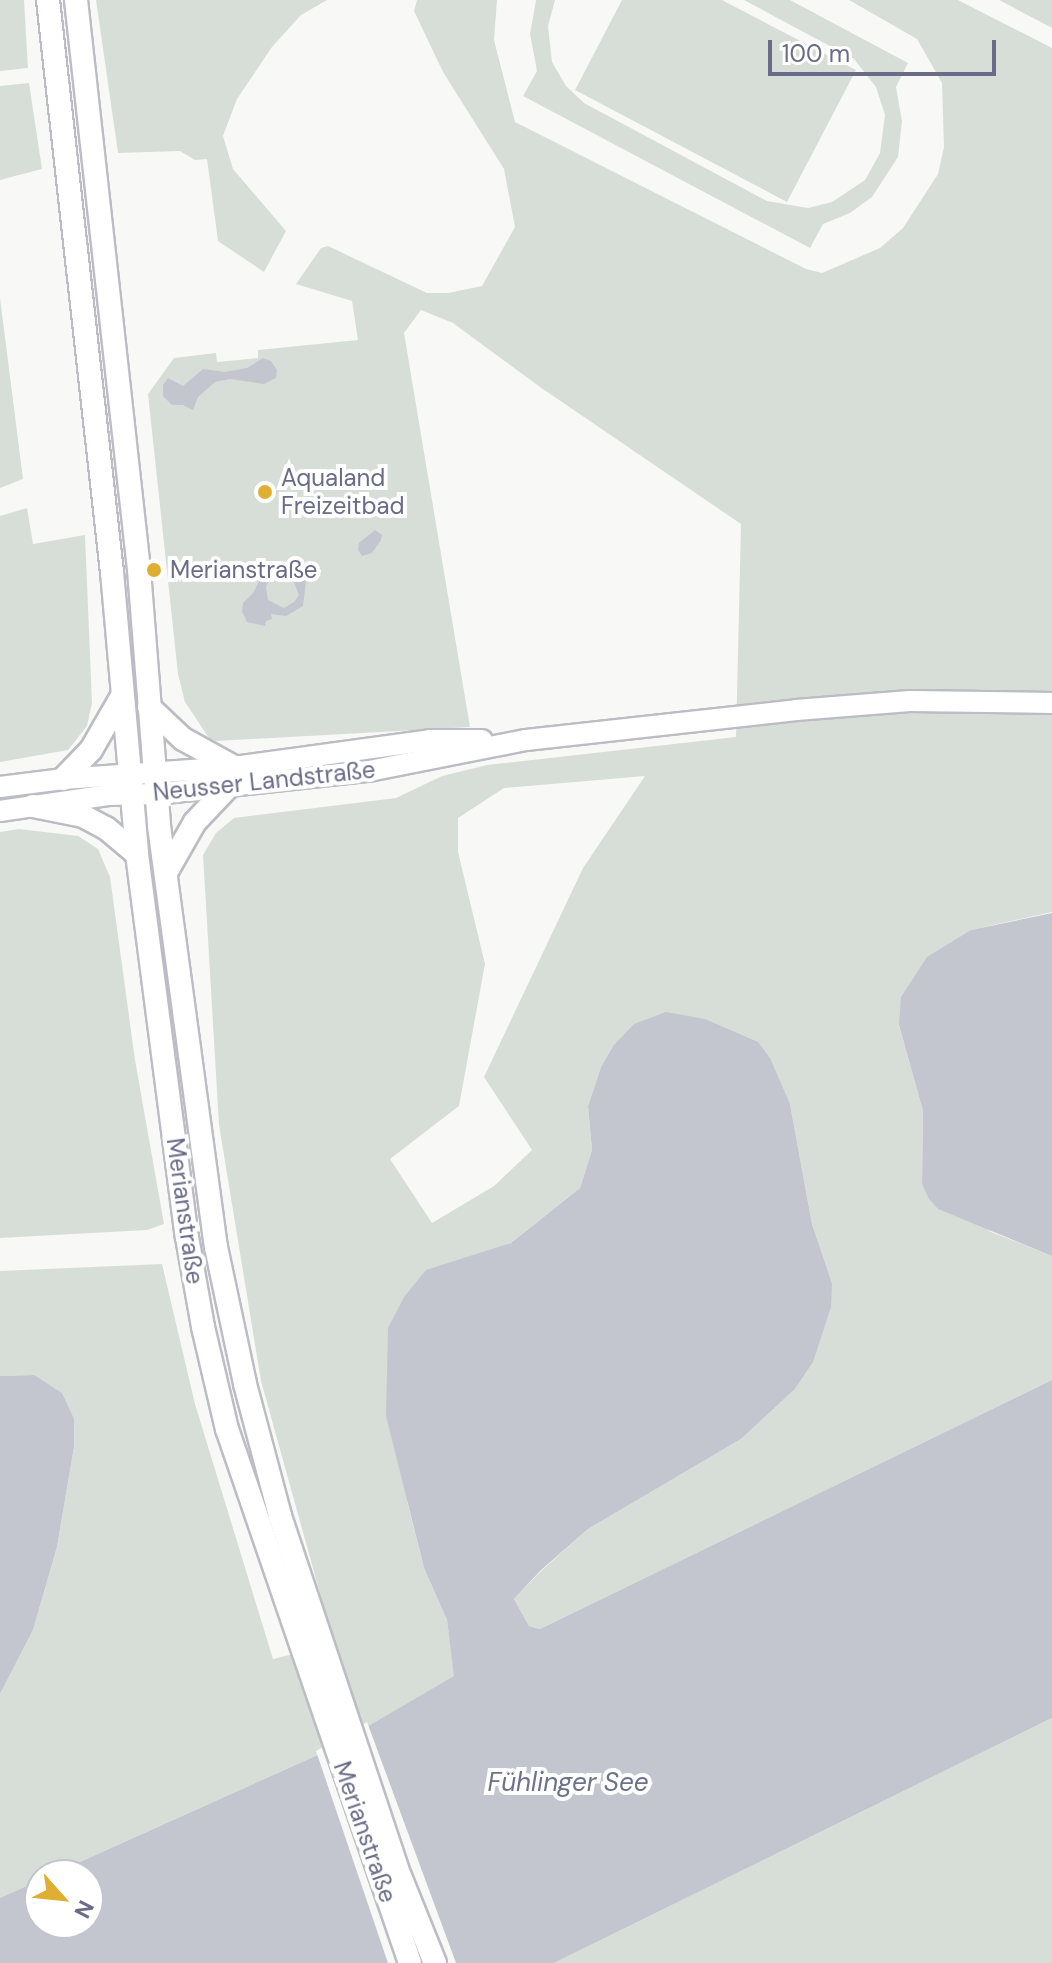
<!DOCTYPE html>
<html>
<head>
<meta charset="utf-8">
<style>
  body { margin:0 }
  #map { position:relative; width:1052px; height:1963px; overflow:hidden; background:#f8f9f7; font-family:"DM Sans",sans-serif }
  div>[style] { position:absolute }
  .green>* { inset:0; background:#d7ded7 }
  .water>* { inset:0; background:#c3c6cf }
  .pier>* { inset:0; background:#f8f9f7 }
  .roads { filter:drop-shadow(2px 0 #bcbcc4) drop-shadow(-2px 0 #bcbcc4) drop-shadow(0 2px #bcbcc4) drop-shadow(0 -2px #bcbcc4) }
  .secondary>* { height:20px; margin:-10px; padding:0 10px; transform-origin:10px; border-radius:10px; background:#fff }
  .primary>* { height:22px; margin:-11px; padding:0 11px; transform-origin:11px; border-radius:11px; background:#fff }
  .dots>* { width:22px; height:22px; translate:-50% -50%; box-sizing:border-box; border:4px solid #fff; border-radius:50% }
  span { translate:-50% -50%; white-space:nowrap; text-align:center; line-height:1.15; -webkit-text-stroke:8px #fff; paint-order:stroke }
  .poi-label { font-size:24px; color:#6a6b87 }
  .left { translate:0 -50%; text-align:left }
  .street-label { font-size:24px; color:#6a6b87 }
  .water-label { font-size:26px; color:#6b7289; font-style:italic }
  .north { position:absolute; left:24px; top:1859px; width:80px; height:80px; box-sizing:border-box; background:#fff; border:2px solid #c3c4cf; border-radius:50%; rotate:117deg; font-size:22px; font-weight:700; line-height:32px; text-align:center; color:#6a6b87 }
  .north::after { content:''; display:block; margin:auto; width:28px; height:36px; background:#deaf33; clip-path:polygon(50% 0,100% 100%,50% 72%,0 100%) }
  .scale { position:absolute; left:768px; top:40px; width:228px; height:36px; box-sizing:border-box; border:4px solid #6a6b87; border-top:0; padding-left:10px; font-size:24px; line-height:28px; white-space:nowrap; color:#6a6b87; -webkit-text-stroke:6px #fff; paint-order:stroke }
</style>
</head>
<body>
<div id="map">
  <div class="green">
    <div style="clip-path:polygon(0 0,24px 0,28px 68px,0 71px)"></div>
    <div style="clip-path:polygon(96px 0,327px 0,301px 15px,272px 47px,237px 99px,223px 136px,233px 169px,286px 231px,264px 272px,218px 241px,207px 159px,195px 160px,180px 151px,118px 153px)"></div>
    <div style="clip-path:polygon(evenodd,417px 0,497px 0,494px 40px,515px 122px,806px 269px,822px 273px,880px 248px,903px 228px,938px 174px,944px 147px,942px 83px,917px 39px,849px 0,958px 0,1052px 48px,1052px 912px,971px 930px,899px 1025px,923px 1111px,922px 1184px,991px 1232px,1052px 1256px,1052px 1380px,540px 1629px,529px 1626px,514px 1599px,540px 1572px,588px 1529px,741px 1439px,794px 1390px,832px 1283px,812px 1224px,790px 1104px,613px 1046px,601px 1067px,588px 1106px,592px 1150px,580px 1188px,511px 1243px,473px 1257px,407px 1501px,424px 1568px,447px 1620px,455px 1676px,322px 1753px,51px 1875px,40px 1875px,40px 1880px,0 1898px,0 1694px,33px 1630px,57px 1547px,74px 1447px,74px 1419px,34px 1375px,0 1376px,0 1271px,162px 1264px,195px 1404px,273px 1659px,334px 1644px,261px 1381px,219px 1125px,203px 855px,216px 833px,234px 818px,396px 798px,442px 776px,487px 765px,736px 737px,741px 524px,540px 387px,453px 323px,421px 310px,404px 333px,470px 727px,216px 741px,209px 738px,185px 702px,178px 674px,148px 394px,174px 358px,216px 353px,217px 362px,258px 358px,258px 350px,358px 340px,352px 301px,296px 284px,321px 248px,328px 246px,427px 293px,448px 293px,482px 286px,515px 227px,504px 169px,443px 72px,414px 11px,417px 0,645px 776px,583px 868px,484px 1077px,532px 1150px,494px 1186px,432px 1223px,390px 1159px,459px 1106px,485px 964px,458px 852px,458px 818px,504px 788px,645px 776px)"></div>
    <div style="clip-path:polygon(536px 0,555px 0,548px 26px,552px 62px,566px 86px,584px 103px,767px 201px,808px 208px,832px 202px,865px 180px,880px 153px,885px 115px,876px 87px,854px 59px,744px 0,790px 0,908px 63px,896px 87px,902px 121px,898px 157px,872px 197px,850px 213px,823px 224px,810px 248px,523px 96px,537px 71px,530px 34px)"></div>
    <div style="clip-path:polygon(622px 0,722px 0,856px 70px,787px 202px,575px 90px)"></div>
    <div style="clip-path:polygon(999px 0,1052px 0,1052px 28px)"></div>
    <div style="clip-path:polygon(29px 83px,42px 169px,0 180px,0 86px)"></div>
    <div style="clip-path:polygon(0 298px,23px 479px,0 488px)"></div>
    <div style="clip-path:polygon(27px 508px,33px 544px,85px 535px,92px 703px,87px 726px,68px 750px,0 762px,0 516px)"></div>
    <div style="clip-path:polygon(19px 829px,78px 836px,98px 849px,110px 877px,135px 1060px,164px 1224px,147px 1230px,0 1238px,0 832px)"></div>
    <div style="clip-path:polygon(1052px 1718px,1052px 1963px,554px 1963px)"></div>
  </div>
  <div class="water">
    <div style="clip-path:polygon(263px 358px,271px 361px,277px 370px,276px 378px,264px 384px,230px 379px,215px 382px,198px 397px,193px 410px,183px 405px,172px 405px,163px 396px,163px 385px,168px 378px,183px 386px,203px 369px,225px 372px,247px 368px)"></div>
    <div style="clip-path:polygon(375px 530px,382px 535px,381px 540px,372px 553px,362px 556px,358px 550px,359px 543px)"></div>
    <div style="clip-path:polygon(296px 569px,306px 581px,303px 606px,286px 616px,271px 614px,272px 619px,266px 621px,265px 626px,247px 622px,242px 611px,243px 603px,253px 593px,264px 572px,271px 575px,266px 587px,268px 600px,284px 608px,294px 602px,299px 595px,290px 572px)"></div>
    <div style="clip-path:polygon(1052px 913px,1052px 1256px,938px 1209px,929px 1199px,922px 1184px,923px 1111px,899px 1025px,901px 997px,927px 957px,971px 930px)"></div>
    <div style="clip-path:polygon(666px 1012px,705px 1019px,758px 1042px,770px 1058px,790px 1104px,812px 1224px,832px 1283px,831px 1307px,813px 1362px,794px 1390px,741px 1439px,588px 1529px,540px 1571px,514px 1599px,529px 1626px,540px 1629px,1052px 1380px,1052px 1718px,554px 1963px,0 1963px,0 1898px,40px 1880px,40px 1923px,88px 1923px,88px 1875px,51px 1875px,322px 1753px,454px 1676px,447px 1620px,424px 1568px,386px 1416px,388px 1328px,404px 1297px,426px 1270px,511px 1243px,580px 1188px,592px 1150px,588px 1106px,601px 1067px,613px 1046px,634px 1024px)"></div>
    <div style="clip-path:polygon(34px 1375px,62px 1393px,74px 1419px,74px 1447px,57px 1547px,33px 1630px,0 1694px,0 1376px)"></div>
  </div>
  <div class="pier">
    <div style="clip-path:polygon(367px 1722px,456px 1963px,388px 1963px,316px 1751px)"></div>
  </div>
  <div class="roads">
    <div class="secondary">
      <div style="left:0;top:787px;width:64px;rotate:-7.2deg"></div>
      <div style="left:63px;top:779px;width:171px;rotate:-4deg"></div>
      <div style="left:234px;top:767px;width:198px;rotate:-7.8deg"></div>
      <div style="left:430px;top:740px;width:52px"></div>
      <div style="left:0;top:811px;width:109px;rotate:-8.4deg"></div>
      <div style="left:108px;top:795px;width:48px;rotate:-1.2deg"></div>
      <div style="left:156px;top:794px;width:214px;rotate:-6.2deg"></div>
      <div style="left:369px;top:771px;width:160px;rotate:-11.2deg"></div>
      <div style="left:526px;top:740px;width:272px;rotate:-6.3deg"></div>
      <div style="left:796px;top:710px;width:114px;rotate:-4.5deg"></div>
      <div style="left:910px;top:701px;width:142px;rotate:0.8deg"></div>
    </div>
    <div class="primary">
      <div style="left:48px;top:0;width:576px;rotate:83.62deg"></div>
      <div style="left:112px;top:572px;width:283px;rotate:84.9deg"></div>
      <div style="left:137px;top:854px;width:386px;rotate:82.6deg"></div>
      <div style="left:187px;top:1237px;width:91px;rotate:79.9deg"></div>
      <div style="left:203px;top:1327px;width:105px;rotate:76.8deg"></div>
      <div style="left:227px;top:1429px;width:564px;rotate:71.08deg"></div>
      <div style="left:76px;top:0;width:573px;rotate:83.69deg"></div>
      <div style="left:139px;top:570px;width:257px;rotate:85.5deg"></div>
      <div style="left:159px;top:826px;width:425px;rotate:82.3deg"></div>
      <div style="left:216px;top:1247px;width:140px;rotate:78deg"></div>
      <div style="left:245px;top:1384px;width:137px;rotate:75.1deg"></div>
      <div style="left:280px;top:1516px;width:379px;rotate:71.6deg"></div>
      <div style="left:400px;top:1876px;width:94px;rotate:68.1deg"></div>
      <div style="left:149px;top:707px;width:47px;rotate:43.3deg"></div>
      <div style="left:183px;top:739px;width:58px;rotate:28.8deg"></div>
      <div style="left:63px;top:779px;width:40px;rotate:-46deg"></div>
      <div style="left:91px;top:750px;width:62px;rotate:-60.1deg"></div>
      <div style="left:33px;top:806px;width:51px;rotate:11.3deg"></div>
      <div style="left:83px;top:816px;width:26px;rotate:28deg"></div>
      <div style="left:106px;top:828px;width:40px;rotate:40deg"></div>
      <div style="left:167px;top:871px;width:56px;rotate:-60.3deg"></div>
      <div style="left:195px;top:822px;width:50px;rotate:-46.6deg"></div>
    </div>
  </div>
  <div class="dots">
    <div style="left:265px;top:492px;background:#deaf33"></div>
    <div style="left:154px;top:570px;background:#deaf33"></div>
  </div>
  <div class="poi-label">
    <span class="left" style="left:281px;top:492px">Aqualand<br>Freizeitbad</span>
    <span class="left" style="left:170px;top:570px">Merianstraße</span>
  </div>
  <div class="street-label">
    <span style="left:264px;top:781px;rotate:-6deg">Neusser Landstraße</span>
    <span style="left:185px;top:1211px;rotate:82deg">Merianstraße</span>
    <span style="left:365px;top:1832px;rotate:71deg">Merianstraße</span>
  </div>
  <div class="water-label">
    <span style="left:568px;top:1783px">Fühlinger See</span>
  </div>
  <div class="north">N</div>
  <div class="scale">100 m</div>
</div>
</body>
</html>
